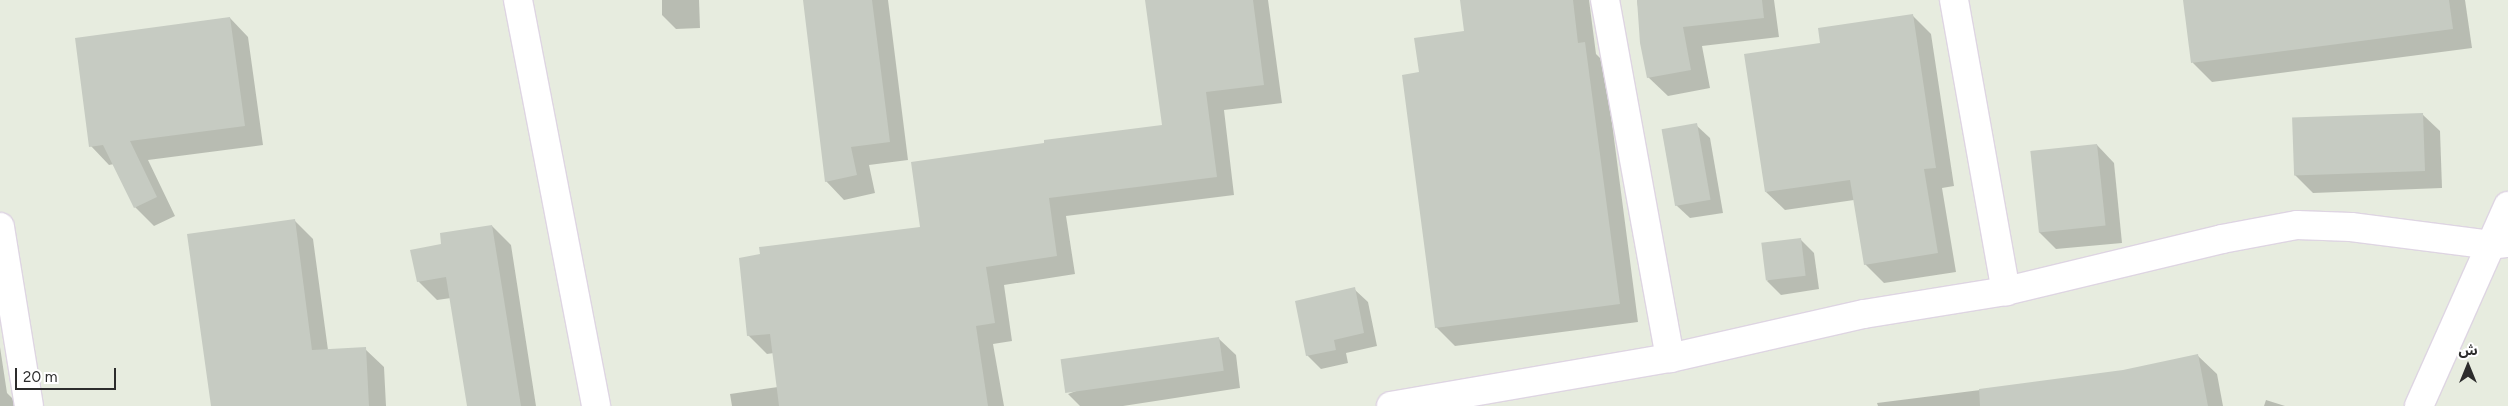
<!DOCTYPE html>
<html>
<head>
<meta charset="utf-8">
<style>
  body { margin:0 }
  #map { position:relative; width:2508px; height:406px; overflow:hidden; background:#e7ecdf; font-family:Figtree,"Noto Sans Arabic",sans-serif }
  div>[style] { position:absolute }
  .shadow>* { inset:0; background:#0003 }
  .building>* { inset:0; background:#c6cbc2; transform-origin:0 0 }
  .roads { filter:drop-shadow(1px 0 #ded5e2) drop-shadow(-1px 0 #ded5e2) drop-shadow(0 1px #ded5e2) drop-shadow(0 -1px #ded5e2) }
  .minor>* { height:28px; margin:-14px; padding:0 14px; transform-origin:14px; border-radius:14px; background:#fff }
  span { translate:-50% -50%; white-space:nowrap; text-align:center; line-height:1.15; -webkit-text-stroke:5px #fff; paint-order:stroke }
  .north { position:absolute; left:2443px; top:341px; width:50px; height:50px; -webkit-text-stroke:4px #fff; paint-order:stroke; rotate:0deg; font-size:14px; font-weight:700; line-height:20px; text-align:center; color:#2c2c2c }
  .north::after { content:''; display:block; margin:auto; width:18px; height:22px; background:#2c2c2c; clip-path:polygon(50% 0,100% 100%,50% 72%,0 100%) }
  .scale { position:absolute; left:15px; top:368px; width:101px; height:22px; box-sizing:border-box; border:2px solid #2c2c2c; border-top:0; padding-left:6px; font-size:15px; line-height:18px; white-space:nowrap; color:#2c2c2c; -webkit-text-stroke:4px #fff; paint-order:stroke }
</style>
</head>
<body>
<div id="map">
  <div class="shadow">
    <div style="clip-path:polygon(662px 0,699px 0,700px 28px,676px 29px,662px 15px)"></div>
    <div style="clip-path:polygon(804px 0,888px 0,908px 160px,869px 165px,875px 193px,844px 200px,826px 181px)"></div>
    <div style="clip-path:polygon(1146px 0,1268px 0,1282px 103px,1224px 110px,1234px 195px,1066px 216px,1075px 274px,1004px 285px,1012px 341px,993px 344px,1004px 406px,732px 406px,730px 394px,778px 387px,774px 353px,767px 354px,748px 335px,922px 228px,1163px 126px)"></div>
    <div style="clip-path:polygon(1461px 0,1589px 0,1596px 54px,1604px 62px,1638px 322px,1455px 346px,1436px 327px,1420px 73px,1466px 32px)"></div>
    <div style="clip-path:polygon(1637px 0,1774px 0,1779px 37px,1702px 46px,1710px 88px,1668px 96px,1648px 77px)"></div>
    <div style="clip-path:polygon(2184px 0,2465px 0,2472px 48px,2212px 82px,2193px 63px)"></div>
    <div style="clip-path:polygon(1912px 15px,1931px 34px,1954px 186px,1942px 188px,1956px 272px,1884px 283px,1865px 264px,1854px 200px,1785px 210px,1766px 192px)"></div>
    <div style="clip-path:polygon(230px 18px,248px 37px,263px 145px,148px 160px,175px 216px,154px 226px,135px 207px,114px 164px,109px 165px,91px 146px)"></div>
    <div style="clip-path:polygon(2422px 114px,2440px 131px,2442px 188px,2313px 193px,2295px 175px)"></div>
    <div style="clip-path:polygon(1696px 125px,1710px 138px,1723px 213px,1690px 218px,1676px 205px)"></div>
    <div style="clip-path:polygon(2097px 145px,2114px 163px,2122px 243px,2056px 249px,2039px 232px)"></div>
    <div style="clip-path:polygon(294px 220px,313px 239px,328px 350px,365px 349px,384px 367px,386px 406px,212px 406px)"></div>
    <div style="clip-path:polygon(492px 226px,511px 245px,536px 406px,468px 406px,451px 298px,437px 300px,418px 281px,443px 245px)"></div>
    <div style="clip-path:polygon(1800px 239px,1814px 253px,1819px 289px,1781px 295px,1767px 281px)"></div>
    <div style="clip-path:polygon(1354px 289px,1368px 302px,1377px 346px,1346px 353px,1348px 363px,1321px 369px,1307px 355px)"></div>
    <div style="clip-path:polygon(1218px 338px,1236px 355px,1240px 388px,1123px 406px,1080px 406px,1068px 394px)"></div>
    <div style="clip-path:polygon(0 347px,7px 393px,20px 406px,0 406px)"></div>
    <div style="clip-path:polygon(2197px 355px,2217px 374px,2223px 406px,1878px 406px,1877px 403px,2123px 372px)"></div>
    <div style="clip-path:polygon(2266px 400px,2285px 406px,2264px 406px)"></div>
  </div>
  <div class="building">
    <div style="clip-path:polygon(803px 0,872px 0,890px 142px,851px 147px,857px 175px,825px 182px)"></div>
    <div style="clip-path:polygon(1145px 0,1253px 0,1264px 85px,1206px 92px,1217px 177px,1049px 198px,1057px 256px,986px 267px,995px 323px,976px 326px,988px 406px,779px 406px,770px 334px,747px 336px,739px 258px,760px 254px,759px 247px,920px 227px,911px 162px,1044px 143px,1044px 140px,1162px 125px)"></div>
    <div style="clip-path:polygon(1460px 0,1573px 0,1578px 43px,1585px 42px,1620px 304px,1435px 328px,1402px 75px,1419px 72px,1414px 38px,1464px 31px)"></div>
    <div style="clip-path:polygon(1637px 0,1762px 0,1764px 18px,1683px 27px,1691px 70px,1647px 78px,1640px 43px)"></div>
    <div style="clip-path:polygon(2183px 0,2449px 0,2453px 29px,2191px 63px)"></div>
    <div style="clip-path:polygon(1913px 14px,1936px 168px,1924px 169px,1938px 253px,1864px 265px,1850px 180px,1765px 192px,1744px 54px,1820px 43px,1818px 28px)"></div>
    <div style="clip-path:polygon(230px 17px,245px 126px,130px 141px,157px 197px,134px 208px,103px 145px,89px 147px,75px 38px)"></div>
    <div style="left:2423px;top:113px;width:58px;height:131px;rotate:88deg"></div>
    <div style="left:1697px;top:123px;width:78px;height:36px;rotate:80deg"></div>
    <div style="left:2097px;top:144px;width:82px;height:67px;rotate:84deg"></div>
    <div style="clip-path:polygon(295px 219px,312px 350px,366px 347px,369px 406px,211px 406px,187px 234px)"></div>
    <div style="clip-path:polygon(492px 225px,521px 406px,467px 406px,446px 277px,417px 282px,410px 250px,441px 244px,440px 233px)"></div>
    <div style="left:1801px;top:238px;width:38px;height:40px;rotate:83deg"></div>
    <div style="clip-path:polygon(1355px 287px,1364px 333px,1334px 340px,1336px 350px,1306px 356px,1295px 301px)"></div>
    <div style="left:1219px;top:337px;width:34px;height:160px;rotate:82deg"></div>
    <div style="clip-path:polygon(2198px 354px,2208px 406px,1980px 406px,1979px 389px,2123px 370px)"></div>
  </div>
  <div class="roads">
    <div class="minor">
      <div style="left:518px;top:0;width:413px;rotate:79.1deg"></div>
      <div style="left:1605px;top:0;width:364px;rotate:79.7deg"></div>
      <div style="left:1954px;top:0;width:296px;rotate:79.9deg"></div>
      <div style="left:0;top:227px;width:181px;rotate:80.8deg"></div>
      <div style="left:1391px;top:406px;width:283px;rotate:-9.8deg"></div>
      <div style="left:1670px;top:358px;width:199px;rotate:-12.8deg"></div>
      <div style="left:1864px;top:314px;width:144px;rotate:-9.2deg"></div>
      <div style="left:2006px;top:291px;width:222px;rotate:-13.5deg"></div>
      <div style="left:2222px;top:239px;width:76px;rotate:-10.6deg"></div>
      <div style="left:2297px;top:225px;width:54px;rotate:2.1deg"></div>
      <div style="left:2351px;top:227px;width:141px;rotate:7.3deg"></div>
      <div style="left:2491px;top:245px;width:17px;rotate:-7deg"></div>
      <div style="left:2419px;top:406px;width:219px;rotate:-66deg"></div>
    </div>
  </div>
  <div class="north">ش</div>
  <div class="scale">20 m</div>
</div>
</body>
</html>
